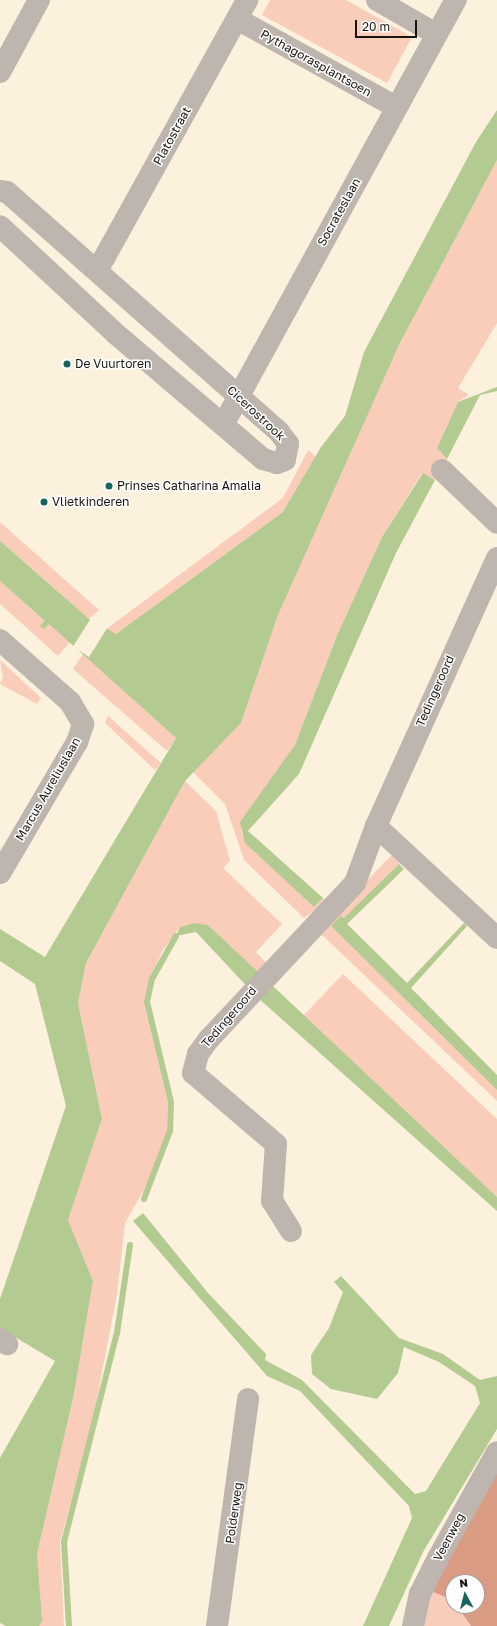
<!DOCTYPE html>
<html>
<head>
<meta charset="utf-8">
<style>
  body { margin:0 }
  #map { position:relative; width:497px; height:1626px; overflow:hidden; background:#fcf1dc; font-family:"Golos Text",sans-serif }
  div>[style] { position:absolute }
  .green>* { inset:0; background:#faccba }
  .forest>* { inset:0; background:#d99c83 }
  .water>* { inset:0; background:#b3ca91 }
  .pier>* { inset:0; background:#fcf1dc; transform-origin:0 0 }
  .stream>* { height:6px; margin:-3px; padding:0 3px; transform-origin:3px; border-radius:3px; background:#b3ca91 }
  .minor>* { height:22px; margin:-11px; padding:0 11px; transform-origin:11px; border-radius:11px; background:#bdb5ae }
  .dots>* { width:11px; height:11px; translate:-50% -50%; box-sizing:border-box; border:2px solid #fff; border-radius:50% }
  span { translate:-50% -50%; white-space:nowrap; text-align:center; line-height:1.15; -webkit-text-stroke:3px #fff; paint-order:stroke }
  .street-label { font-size:12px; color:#18140d }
  .poi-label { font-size:12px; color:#18140d }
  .left { translate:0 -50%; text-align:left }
  .north { position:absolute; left:445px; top:1574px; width:40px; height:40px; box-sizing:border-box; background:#fff; border:1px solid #a3a19e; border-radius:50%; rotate:353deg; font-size:11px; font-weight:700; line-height:16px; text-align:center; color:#18140d }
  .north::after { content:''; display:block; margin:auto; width:14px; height:18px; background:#17645f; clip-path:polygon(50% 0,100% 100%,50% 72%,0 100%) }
  .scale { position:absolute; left:355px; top:20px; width:62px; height:18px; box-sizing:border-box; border:2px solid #18140d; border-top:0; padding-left:5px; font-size:12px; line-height:14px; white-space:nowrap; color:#18140d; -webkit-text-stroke:3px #fff; paint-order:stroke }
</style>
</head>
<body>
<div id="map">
  <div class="green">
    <div style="clip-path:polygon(270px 0,346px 0,412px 37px,387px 83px,262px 15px)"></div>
    <div style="clip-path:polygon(497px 160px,497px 323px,458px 388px,469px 395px,458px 402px,437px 448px,447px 459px,435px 480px,422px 473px,382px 537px,338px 633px,295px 745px,241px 832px,314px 907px,323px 898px,328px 901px,304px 918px,244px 860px,225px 804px,193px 772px,241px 723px,278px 615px,399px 345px)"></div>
    <div style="clip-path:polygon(308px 450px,316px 457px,283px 512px,116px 634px,105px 630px,283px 498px)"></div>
    <div style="clip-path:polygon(0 522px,99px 610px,89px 619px,0 541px)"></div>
    <div style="clip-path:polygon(0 581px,45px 621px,41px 626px,44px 629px,49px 624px,70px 642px,58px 656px,0 604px)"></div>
    <div style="clip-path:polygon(83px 654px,176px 738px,167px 751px,73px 669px)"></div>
    <div style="clip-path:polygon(0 660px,41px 698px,37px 704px,0 684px,3px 677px)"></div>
    <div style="clip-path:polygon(108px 716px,161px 763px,155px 770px,105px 723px)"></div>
    <div style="clip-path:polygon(185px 781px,216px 811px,230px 861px,223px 868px,282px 924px,256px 952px,267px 964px,258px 974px,208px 925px,194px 923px,180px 927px,163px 950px,150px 978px,144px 1002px,168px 1103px,167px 1130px,150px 1179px,125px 1223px,117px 1294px,94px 1414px,60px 1542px,64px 1626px,39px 1626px,37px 1554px,74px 1394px,93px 1281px,68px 1220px,102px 1119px,78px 1003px,86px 963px)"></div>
    <div style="clip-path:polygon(395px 852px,403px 860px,344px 919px,331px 926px,497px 1090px,497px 1101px,321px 934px,321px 927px)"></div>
    <div style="clip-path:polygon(343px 974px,497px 1119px,497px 1197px,303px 1016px)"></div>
    <div style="clip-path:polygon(431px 1591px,453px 1599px,453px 1606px,457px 1606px,471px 1626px,422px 1626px)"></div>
  </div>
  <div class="forest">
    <div style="clip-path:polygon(497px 1472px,497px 1626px,471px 1626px,457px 1606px,477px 1606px,477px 1582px,453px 1582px,453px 1600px,431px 1591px)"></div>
  </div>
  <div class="water">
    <div style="clip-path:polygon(497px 110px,497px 160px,399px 345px,278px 615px,241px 723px,185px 781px,86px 963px,78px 1003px,102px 1119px,68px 1220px,93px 1281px,74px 1394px,37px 1554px,42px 1621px,39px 1626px,6px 1626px,0 1623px,0 1458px,55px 1361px,0 1328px,0 1299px,66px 1106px,35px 984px,0 961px,0 929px,45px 957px,176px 738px,49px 624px,44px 629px,40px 626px,45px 621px,0 581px,0 541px,89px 619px,116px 634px,283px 512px,321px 447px,345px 416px,364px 352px,476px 142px)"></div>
    <div style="clip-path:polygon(497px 387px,497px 391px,480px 395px,447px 459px,437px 448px,458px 402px)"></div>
    <div style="clip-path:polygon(423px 473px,435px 480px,396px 553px,299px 774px,248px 831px,323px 898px,314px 907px,245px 843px,240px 822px,295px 745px,338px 633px,382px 537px)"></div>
    <div style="clip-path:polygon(399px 864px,404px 869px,347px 924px,407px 983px,464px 923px,467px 926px,411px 988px,497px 1075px,497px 1090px,331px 926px,341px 916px,344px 918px)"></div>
    <div style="clip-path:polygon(194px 923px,208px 925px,497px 1197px,497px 1211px,257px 997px,196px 932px,176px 936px,180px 927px)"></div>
    <div style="clip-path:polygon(143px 1213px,208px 1293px,266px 1354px,265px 1360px,302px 1380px,415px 1494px,426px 1491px,480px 1403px,475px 1386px,439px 1362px,404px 1347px,398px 1373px,377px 1399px,331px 1389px,312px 1374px,311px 1355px,329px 1328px,343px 1292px,334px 1282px,341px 1276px,399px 1338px,443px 1354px,480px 1380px,497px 1376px,497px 1429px,423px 1552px,389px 1626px,363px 1626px,412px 1518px,409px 1506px,300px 1391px,267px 1376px,133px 1221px)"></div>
  </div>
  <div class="pier">
    <div style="left:91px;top:618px;width:19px;height:34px;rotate:32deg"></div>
  </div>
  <div class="stream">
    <div style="left:144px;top:1199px;width:73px;rotate:-69.1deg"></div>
    <div style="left:170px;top:1131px;width:29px;rotate:-88deg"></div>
    <div style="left:171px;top:1102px;width:103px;rotate:-103.5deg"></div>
    <div style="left:147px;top:1002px;width:24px;rotate:-78deg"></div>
    <div style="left:152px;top:979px;width:49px;rotate:-60.8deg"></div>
    <div style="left:69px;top:1626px;width:84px;rotate:-93.4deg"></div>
    <div style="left:64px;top:1542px;width:216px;rotate:-75.8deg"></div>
    <div style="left:117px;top:1333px;width:89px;rotate:-81.6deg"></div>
  </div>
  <div class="minor">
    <div style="left:377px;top:0;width:68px;rotate:30deg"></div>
    <div style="left:237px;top:19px;width:182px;rotate:29deg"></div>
    <div style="left:0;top:72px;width:82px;rotate:-61.6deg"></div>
    <div style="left:0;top:191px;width:7px;rotate:8deg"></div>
    <div style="left:7px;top:192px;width:363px;rotate:41.4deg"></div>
    <div style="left:279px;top:432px;width:15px;rotate:53deg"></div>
    <div style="left:288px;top:444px;width:16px;rotate:101deg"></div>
    <div style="left:285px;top:460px;width:9px;rotate:159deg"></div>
    <div style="left:277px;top:463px;width:15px;rotate:-164deg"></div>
    <div style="left:263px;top:459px;width:194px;rotate:-139.6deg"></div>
    <div style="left:115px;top:333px;width:157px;rotate:-137.1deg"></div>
    <div style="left:97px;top:271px;width:310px;rotate:-61deg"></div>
    <div style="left:223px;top:425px;width:485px;rotate:-61.3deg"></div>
    <div style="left:442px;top:470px;width:76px;rotate:43.9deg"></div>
    <div style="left:497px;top:558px;width:294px;rotate:114.3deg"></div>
    <div style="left:376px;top:826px;width:165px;rotate:42.8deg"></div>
    <div style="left:0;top:640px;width:94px;rotate:41.5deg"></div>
    <div style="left:70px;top:702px;width:26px;rotate:59deg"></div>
    <div style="left:83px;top:724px;width:19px;rotate:108deg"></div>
    <div style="left:77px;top:742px;width:152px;rotate:120.4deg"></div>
    <div style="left:291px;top:1231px;width:36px;rotate:-122deg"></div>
    <div style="left:272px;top:1201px;width:57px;rotate:-86deg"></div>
    <div style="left:276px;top:1144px;width:109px;rotate:-139.5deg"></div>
    <div style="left:193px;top:1073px;width:20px;rotate:-75deg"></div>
    <div style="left:198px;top:1054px;width:19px;rotate:-54deg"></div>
    <div style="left:209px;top:1039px;width:214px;rotate:-46.9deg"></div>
    <div style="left:355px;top:883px;width:61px;rotate:-69.8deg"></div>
    <div style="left:0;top:1339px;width:9px;rotate:36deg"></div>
    <div style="left:217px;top:1626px;width:229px;rotate:-82.2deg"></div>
    <div style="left:413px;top:1626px;width:33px;rotate:-78deg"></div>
    <div style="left:420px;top:1594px;width:40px;rotate:-63.4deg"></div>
    <div style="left:438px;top:1558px;width:121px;rotate:-60.9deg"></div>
  </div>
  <div class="dots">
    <div style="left:67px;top:364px;background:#17645f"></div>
    <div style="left:109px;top:486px;background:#17645f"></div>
    <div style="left:44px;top:502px;background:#17645f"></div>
  </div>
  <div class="street-label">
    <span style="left:316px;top:63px;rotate:29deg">Pythagorasplantsoen</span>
    <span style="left:172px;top:136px;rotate:-61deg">Platostraat</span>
    <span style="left:339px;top:212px;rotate:-61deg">Socrateslaan</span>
    <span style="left:256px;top:413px;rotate:43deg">Cicerostrook</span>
    <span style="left:435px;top:691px;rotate:-66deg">Tedingeroord</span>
    <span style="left:48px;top:789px;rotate:-60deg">Marcus Aureliuslaan</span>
    <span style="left:229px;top:1017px;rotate:-49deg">Tedingeroord</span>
    <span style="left:234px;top:1513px;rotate:-82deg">Polderweg</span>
    <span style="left:449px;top:1537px;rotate:-62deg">Veenweg</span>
  </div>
  <div class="poi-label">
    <span class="left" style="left:75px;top:364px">De Vuurtoren</span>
    <span class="left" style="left:117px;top:486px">Prinses Catharina Amalia</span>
    <span class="left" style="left:52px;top:502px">Vlietkinderen</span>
  </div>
  <div class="north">N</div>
  <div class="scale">20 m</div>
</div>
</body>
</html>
